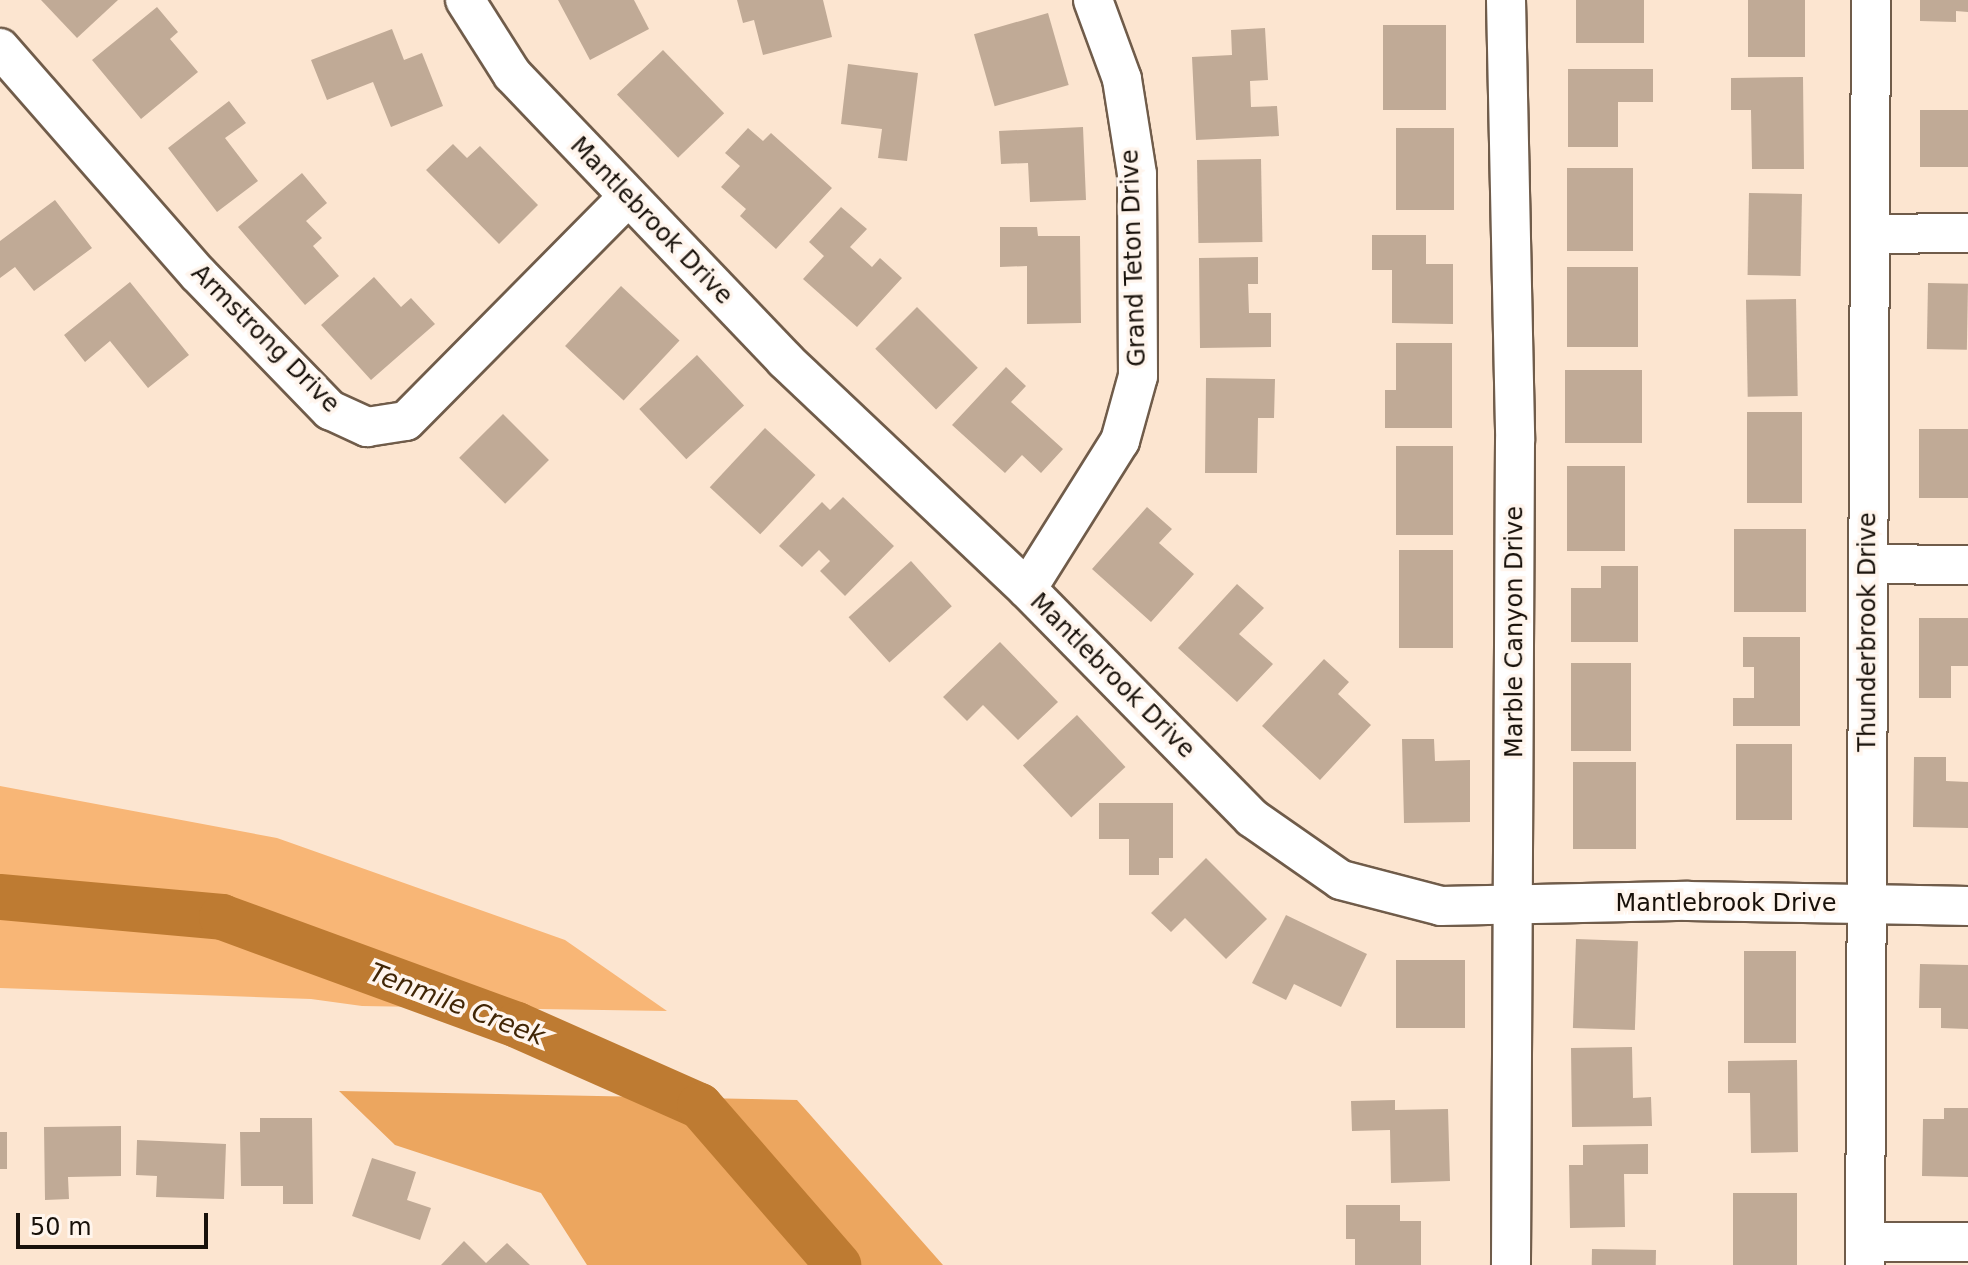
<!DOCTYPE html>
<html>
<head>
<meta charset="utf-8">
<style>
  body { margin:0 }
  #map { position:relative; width:1968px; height:1265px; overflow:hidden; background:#fce5d0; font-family:"DejaVu Sans",sans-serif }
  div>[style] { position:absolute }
  .green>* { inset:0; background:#f8b676 }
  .forest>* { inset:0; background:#eca65f }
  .river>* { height:46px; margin:-23px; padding:0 23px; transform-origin:23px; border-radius:23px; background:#be7b32 }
  .building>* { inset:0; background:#c0aa96; transform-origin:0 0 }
  .roads { filter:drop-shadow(2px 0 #705c4a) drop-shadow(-2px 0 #705c4a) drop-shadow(0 2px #705c4a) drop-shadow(0 -2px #705c4a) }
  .minor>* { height:38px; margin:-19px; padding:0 19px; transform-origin:19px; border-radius:19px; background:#fff }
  span { translate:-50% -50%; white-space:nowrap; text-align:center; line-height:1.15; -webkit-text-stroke:7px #fff5ed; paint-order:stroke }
  .street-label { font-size:24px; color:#18110a }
  .water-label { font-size:26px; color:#412606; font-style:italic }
  .scale { position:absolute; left:16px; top:1213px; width:192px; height:36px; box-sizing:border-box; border:4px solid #18110a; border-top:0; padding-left:10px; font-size:24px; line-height:28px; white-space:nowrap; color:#18110a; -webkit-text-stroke:6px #fff5ed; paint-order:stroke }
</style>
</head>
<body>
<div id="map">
  <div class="green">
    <div style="clip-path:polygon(0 786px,277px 838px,565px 940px,667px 1011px,362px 1006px,311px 999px,0 988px)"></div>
  </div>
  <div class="forest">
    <div style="clip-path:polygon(339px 1091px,797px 1100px,943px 1265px,587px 1265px,541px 1193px,395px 1145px)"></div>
  </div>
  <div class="river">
    <div style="left:0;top:897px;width:223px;rotate:5.1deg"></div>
    <div style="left:222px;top:917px;width:314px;rotate:20.1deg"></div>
    <div style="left:517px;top:1025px;width:200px;rotate:23.9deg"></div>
    <div style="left:700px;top:1106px;width:211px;rotate:49deg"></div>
  </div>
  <div class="building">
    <div style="clip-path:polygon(41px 0,118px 0,77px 38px)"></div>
    <div style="clip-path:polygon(558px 0,634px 0,649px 29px,590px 60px)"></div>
    <div style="clip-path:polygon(737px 0,823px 0,832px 37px,763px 55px,754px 20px,743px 23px)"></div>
    <div style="left:1576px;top:0;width:68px;height:43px"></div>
    <div style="left:1748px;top:0;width:57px;height:57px"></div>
    <div style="clip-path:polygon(1920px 0,1968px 0,1968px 12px,1956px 11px,1956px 22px,1920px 21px)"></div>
    <div style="clip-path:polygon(157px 7px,178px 32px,170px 39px,198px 72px,141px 119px,92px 60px)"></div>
    <div style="left:1048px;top:13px;width:75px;height:77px;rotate:74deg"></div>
    <div style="left:1446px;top:25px;width:85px;height:63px;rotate:90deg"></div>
    <div style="clip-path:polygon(1265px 28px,1268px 80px,1250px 81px,1251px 107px,1277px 106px,1279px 136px,1196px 140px,1192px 57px,1232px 55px,1231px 30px)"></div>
    <div style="clip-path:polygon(392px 29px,404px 60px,422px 53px,443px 106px,391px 127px,373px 82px,327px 100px,311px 60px)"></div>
    <div style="left:663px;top:50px;width:88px;height:64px;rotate:46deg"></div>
    <div style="clip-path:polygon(848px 64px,918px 73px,907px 161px,878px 158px,882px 129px,841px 124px)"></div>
    <div style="clip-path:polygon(1568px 69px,1653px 69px,1653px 102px,1618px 102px,1618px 147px,1568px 147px)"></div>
    <div style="clip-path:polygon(1803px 77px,1804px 169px,1752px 169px,1751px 110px,1731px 110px,1731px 78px)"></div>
    <div style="clip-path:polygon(229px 101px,246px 123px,225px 138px,258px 181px,217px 212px,168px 148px)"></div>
    <div style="left:1920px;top:110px;width:48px;height:57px"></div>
    <div style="clip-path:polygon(1083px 127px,1086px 200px,1030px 202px,1028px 163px,1001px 164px,999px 131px)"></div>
    <div style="clip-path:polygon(748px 128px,763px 141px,771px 133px,832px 188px,776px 249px,740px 216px,746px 209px,721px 187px,740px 166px,725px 153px)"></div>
    <div style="left:1396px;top:128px;width:58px;height:82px"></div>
    <div style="clip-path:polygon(453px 144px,467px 158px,480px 146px,538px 205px,499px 244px,426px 170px)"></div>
    <div style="left:1261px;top:159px;width:83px;height:64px;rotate:89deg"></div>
    <div style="left:1567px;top:168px;width:66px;height:83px"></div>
    <div style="clip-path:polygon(302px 173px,327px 203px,306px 221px,322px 238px,313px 246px,339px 276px,305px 305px,238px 227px)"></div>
    <div style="left:1749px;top:193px;width:53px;height:82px;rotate:1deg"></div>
    <div style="clip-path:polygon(55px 200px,92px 248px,34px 291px,15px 267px,0 278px,0 241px)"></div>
    <div style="clip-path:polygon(841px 207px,867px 229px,850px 247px,872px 267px,880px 258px,902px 278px,857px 327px,803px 279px,824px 256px,809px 242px)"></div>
    <div style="clip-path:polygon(1000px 227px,1037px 227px,1038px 236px,1080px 236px,1081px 323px,1027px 324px,1027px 266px,1000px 267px)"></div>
    <div style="clip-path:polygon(1372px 235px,1426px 235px,1426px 264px,1453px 264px,1453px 324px,1392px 323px,1392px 270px,1372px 270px)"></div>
    <div style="clip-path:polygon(1258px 257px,1258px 284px,1248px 284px,1249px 313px,1271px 313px,1271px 347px,1200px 348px,1199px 258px)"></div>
    <div style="left:1567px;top:267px;width:71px;height:80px"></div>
    <div style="clip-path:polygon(374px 277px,401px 307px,411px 298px,435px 324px,371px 380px,321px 325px)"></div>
    <div style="clip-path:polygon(130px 282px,189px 355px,148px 388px,110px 341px,85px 362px,64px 335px)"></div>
    <div style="left:1928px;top:283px;width:40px;height:66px;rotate:1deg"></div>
    <div style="left:621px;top:286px;width:80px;height:82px;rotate:43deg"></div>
    <div style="left:1796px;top:299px;width:97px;height:50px;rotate:89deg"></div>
    <div style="left:917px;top:307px;width:86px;height:59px;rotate:45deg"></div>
    <div style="clip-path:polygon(1396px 343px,1452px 343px,1452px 428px,1385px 428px,1385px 390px,1396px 390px)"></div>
    <div style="left:697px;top:355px;width:69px;height:79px;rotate:47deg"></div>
    <div style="clip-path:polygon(1006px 367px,1026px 386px,1011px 402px,1063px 449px,1041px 473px,1022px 455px,1005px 473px,952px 425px)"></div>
    <div style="left:1565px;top:370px;width:77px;height:73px"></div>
    <div style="clip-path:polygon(1206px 378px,1275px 379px,1274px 418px,1258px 418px,1257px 473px,1205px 473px)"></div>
    <div style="left:1747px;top:412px;width:55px;height:91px"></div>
    <div style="left:503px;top:414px;width:65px;height:62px;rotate:45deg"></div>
    <div style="left:765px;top:428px;width:69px;height:81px;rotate:43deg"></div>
    <div style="left:1919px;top:429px;width:49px;height:69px"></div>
    <div style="left:1396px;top:446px;width:57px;height:89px"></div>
    <div style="left:1567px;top:466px;width:58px;height:85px"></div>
    <div style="clip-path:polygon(843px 497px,894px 546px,845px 596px,820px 571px,830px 561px,819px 550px,802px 567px,779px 546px,822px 502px,830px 510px)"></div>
    <div style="clip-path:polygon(1147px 507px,1172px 529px,1159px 543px,1194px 574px,1151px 622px,1092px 569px)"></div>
    <div style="left:1734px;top:529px;width:72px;height:83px"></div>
    <div style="left:1399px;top:550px;width:54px;height:98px"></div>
    <div style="left:911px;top:561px;width:61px;height:84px;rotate:48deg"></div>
    <div style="clip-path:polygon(1601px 566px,1638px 566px,1638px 642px,1571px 642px,1571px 588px,1601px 588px)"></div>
    <div style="clip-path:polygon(1237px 584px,1264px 608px,1239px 634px,1273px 664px,1237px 702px,1178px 648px)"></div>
    <div style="clip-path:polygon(1919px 618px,1968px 618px,1968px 666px,1951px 666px,1951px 698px,1919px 698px)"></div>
    <div style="clip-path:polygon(1743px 637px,1800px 637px,1800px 726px,1733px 726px,1733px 698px,1754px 698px,1754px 667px,1743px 667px)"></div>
    <div style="clip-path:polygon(1000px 642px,1058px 702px,1018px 740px,983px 705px,967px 721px,943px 697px)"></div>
    <div style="clip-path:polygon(1324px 659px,1349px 682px,1338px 694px,1371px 725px,1320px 780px,1262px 726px)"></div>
    <div style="left:1571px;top:663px;width:60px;height:88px"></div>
    <div style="left:1077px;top:715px;width:71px;height:74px;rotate:47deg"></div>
    <div style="clip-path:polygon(1402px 739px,1434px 739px,1435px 761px,1470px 760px,1470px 822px,1404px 823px)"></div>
    <div style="left:1736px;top:744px;width:56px;height:76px"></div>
    <div style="clip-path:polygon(1914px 757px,1946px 757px,1946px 781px,1968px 782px,1968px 828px,1913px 827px)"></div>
    <div style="left:1636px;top:762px;width:87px;height:63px;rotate:90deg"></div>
    <div style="clip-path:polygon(1099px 803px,1173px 803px,1173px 858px,1159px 858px,1159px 875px,1129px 875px,1129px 839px,1099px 839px)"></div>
    <div style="clip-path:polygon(1206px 858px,1267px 919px,1226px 959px,1185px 918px,1171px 932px,1151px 913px)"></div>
    <div style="clip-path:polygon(1286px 915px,1367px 954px,1341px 1007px,1294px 984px,1286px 1000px,1252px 983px)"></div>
    <div style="left:1576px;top:939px;width:62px;height:89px;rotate:2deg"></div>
    <div style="left:1744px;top:951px;width:52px;height:92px"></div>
    <div style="left:1396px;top:960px;width:69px;height:68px"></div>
    <div style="clip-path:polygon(1920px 964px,1968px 965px,1968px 1029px,1941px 1028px,1941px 1008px,1919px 1008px)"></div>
    <div style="clip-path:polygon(1632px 1047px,1633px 1098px,1651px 1097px,1652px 1126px,1572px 1127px,1571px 1048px)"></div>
    <div style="clip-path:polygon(1797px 1060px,1798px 1152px,1751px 1153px,1750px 1093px,1728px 1093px,1728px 1061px)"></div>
    <div style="clip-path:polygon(1395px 1100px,1395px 1110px,1448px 1109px,1450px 1181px,1391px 1183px,1390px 1130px,1352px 1131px,1351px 1101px)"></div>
    <div style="clip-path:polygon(1944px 1108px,1968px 1108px,1968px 1177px,1922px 1176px,1923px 1119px,1944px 1119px)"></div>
    <div style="clip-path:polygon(260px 1118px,312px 1118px,313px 1204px,283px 1204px,283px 1186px,241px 1186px,240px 1132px,260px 1132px)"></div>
    <div style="clip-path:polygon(121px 1126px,121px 1176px,68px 1177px,69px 1199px,45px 1200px,44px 1127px)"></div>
    <div style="left:0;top:1132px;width:7px;height:37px"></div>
    <div style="clip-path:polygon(137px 1140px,226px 1144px,224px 1199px,156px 1197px,157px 1176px,136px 1175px)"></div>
    <div style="clip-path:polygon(1648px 1144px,1648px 1174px,1624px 1174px,1625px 1227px,1570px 1228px,1569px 1165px,1583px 1165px,1583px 1145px)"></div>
    <div style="clip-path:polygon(372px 1158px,416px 1172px,407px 1200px,431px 1208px,420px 1240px,352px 1216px)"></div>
    <div style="left:1733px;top:1193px;width:64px;height:72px"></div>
    <div style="clip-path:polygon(1346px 1205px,1400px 1205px,1400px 1221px,1421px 1221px,1421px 1265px,1355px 1265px,1355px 1239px,1346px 1239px)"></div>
    <div style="clip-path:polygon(464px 1241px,486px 1263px,507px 1243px,530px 1265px,441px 1265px)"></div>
    <div style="left:1592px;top:1249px;width:64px;height:16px;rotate:1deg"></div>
  </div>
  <div class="roads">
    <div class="minor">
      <div style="left:465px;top:0;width:88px;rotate:57.6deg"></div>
      <div style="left:512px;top:74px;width:395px;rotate:46.3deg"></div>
      <div style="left:785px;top:360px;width:333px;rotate:43.4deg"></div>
      <div style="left:1027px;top:589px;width:321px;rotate:45.5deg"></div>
      <div style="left:1252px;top:818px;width:108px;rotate:34.9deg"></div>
      <div style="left:1341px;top:880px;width:103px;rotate:14.6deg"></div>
      <div style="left:1441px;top:906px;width:247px;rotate:-1.2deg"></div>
      <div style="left:1688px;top:901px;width:280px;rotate:1deg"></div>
      <div style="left:1506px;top:0;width:441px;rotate:88.8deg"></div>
      <div style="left:1515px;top:441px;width:824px;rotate:90.28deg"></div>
      <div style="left:0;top:48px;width:300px;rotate:48.8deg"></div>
      <div style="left:198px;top:274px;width:190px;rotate:45.9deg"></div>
      <div style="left:330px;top:410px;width:41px;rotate:24.7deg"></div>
      <div style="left:367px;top:427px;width:39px;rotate:-9deg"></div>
      <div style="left:406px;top:421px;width:313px;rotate:-45.3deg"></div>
      <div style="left:1871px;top:234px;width:97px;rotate:-0.6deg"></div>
      <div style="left:1868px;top:564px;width:100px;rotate:0.6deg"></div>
      <div style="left:1027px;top:589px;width:175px;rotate:-57.9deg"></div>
      <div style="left:1120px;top:441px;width:67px;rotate:-74.5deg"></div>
      <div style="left:1138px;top:376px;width:202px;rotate:-90.3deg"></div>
      <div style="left:1137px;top:174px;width:96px;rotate:-99deg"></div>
      <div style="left:1122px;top:79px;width:84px;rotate:-110.2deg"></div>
      <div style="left:1866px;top:1242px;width:102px"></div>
      <div style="left:1865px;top:1265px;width:1265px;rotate:-89.73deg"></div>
    </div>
  </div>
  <div class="street-label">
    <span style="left:651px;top:221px;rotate:46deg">Mantlebrook Drive</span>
    <span style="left:1134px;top:258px;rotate:-92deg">Grand Teton Drive</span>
    <span style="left:265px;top:339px;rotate:45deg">Armstrong Drive</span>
    <span style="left:1515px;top:632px;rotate:-90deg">Marble Canyon Drive</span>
    <span style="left:1868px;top:632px;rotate:-90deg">Thunderbrook Drive</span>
    <span style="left:1112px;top:676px;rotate:45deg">Mantlebrook Drive</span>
    <span style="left:1726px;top:904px">Mantlebrook Drive</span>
  </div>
  <div class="water-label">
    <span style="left:457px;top:1005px;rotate:21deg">Tenmile Creek</span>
  </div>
  <div class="scale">50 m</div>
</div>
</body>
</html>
